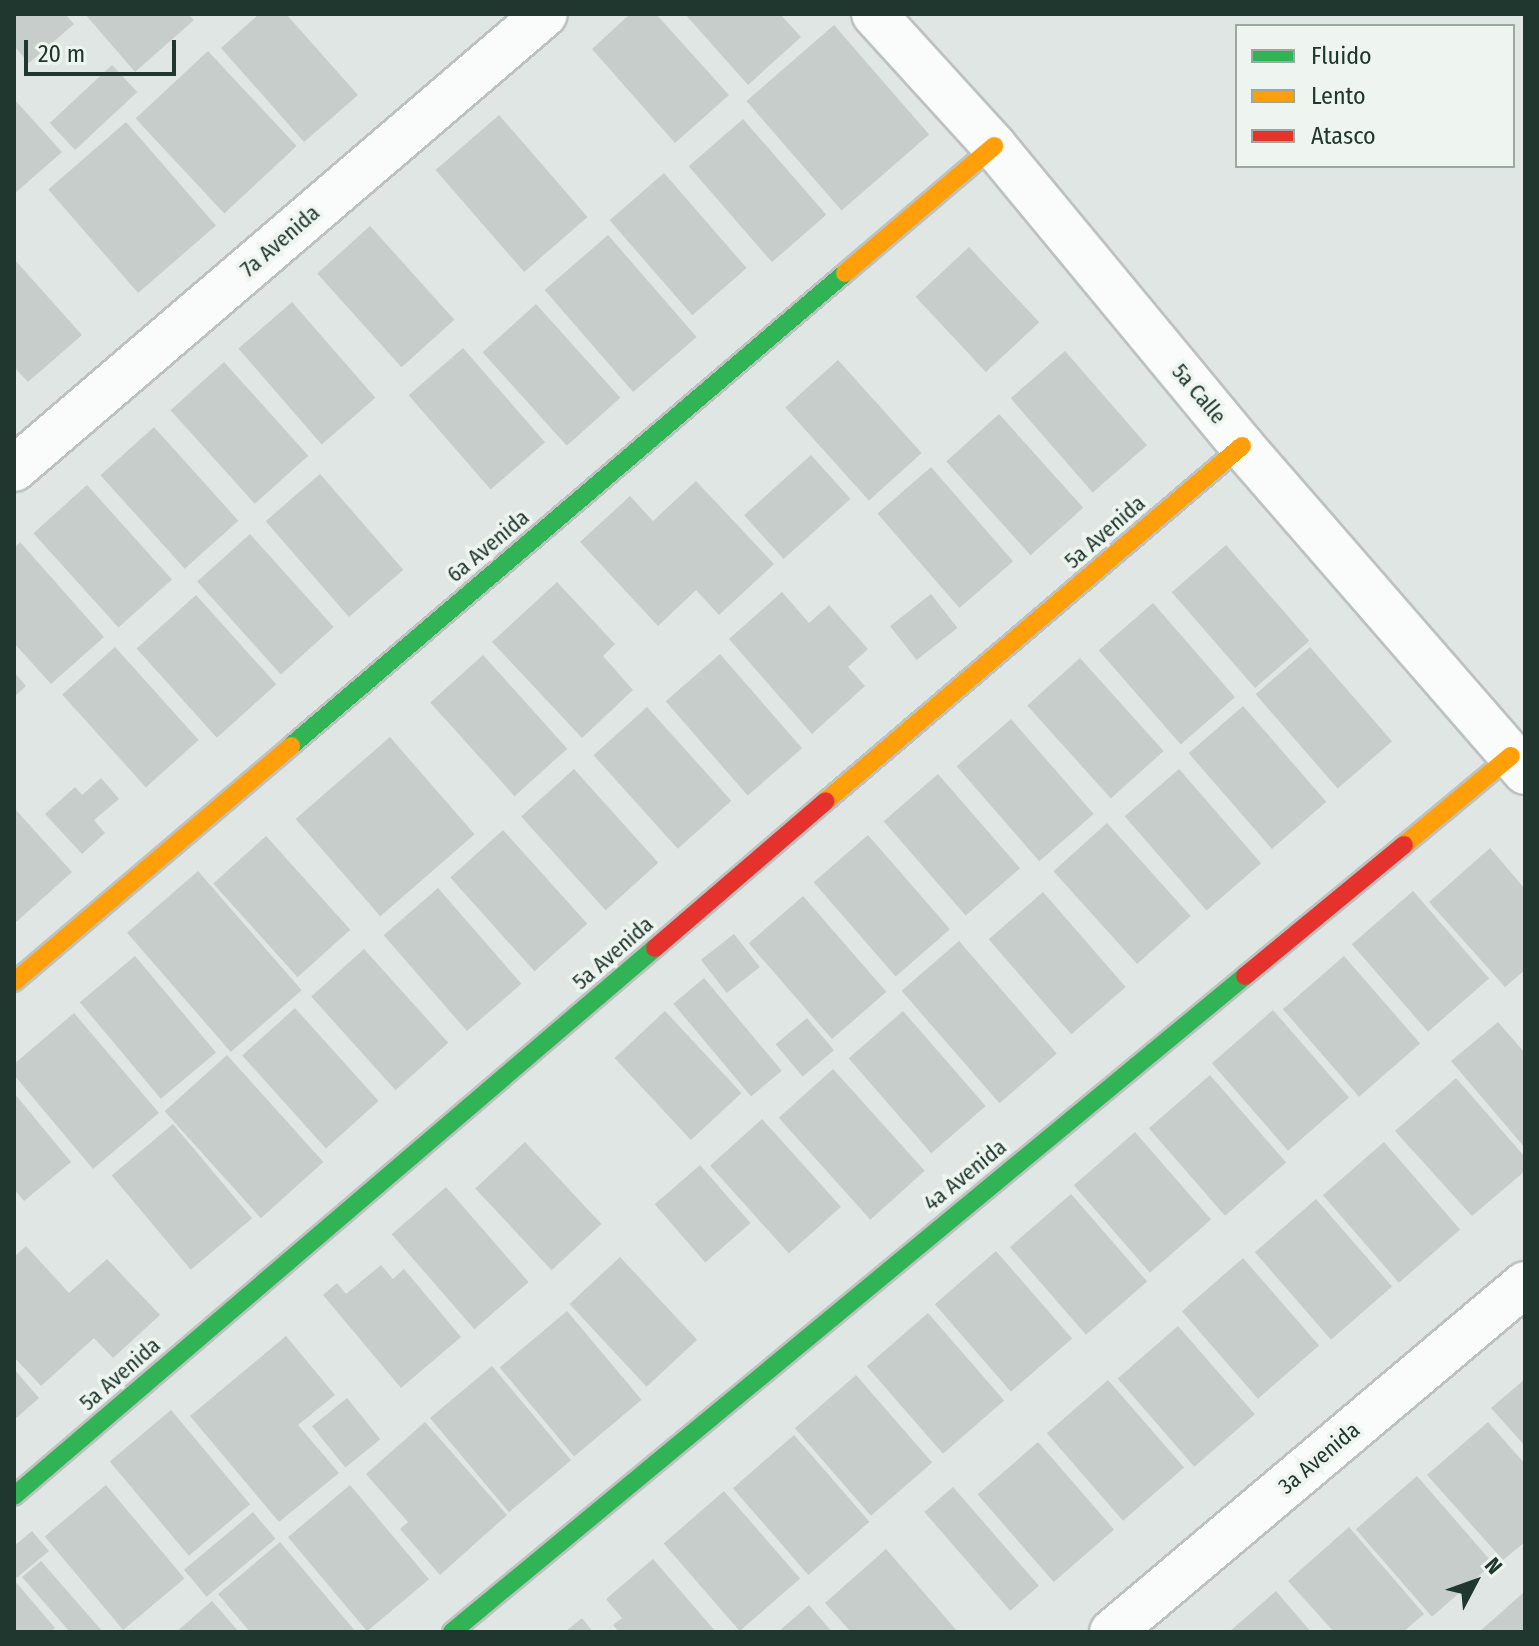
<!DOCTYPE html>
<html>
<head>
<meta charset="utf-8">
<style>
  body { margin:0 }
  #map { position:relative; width:1539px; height:1646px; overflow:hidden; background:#e0e6e3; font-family:"Fira Sans Condensed",sans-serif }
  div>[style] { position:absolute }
  .building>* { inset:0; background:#c7cdca; transform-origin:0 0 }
  .roads { filter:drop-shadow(2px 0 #bdc2c0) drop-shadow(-2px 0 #bdc2c0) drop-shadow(0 2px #bdc2c0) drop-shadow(0 -2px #bdc2c0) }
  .street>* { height:44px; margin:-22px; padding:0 22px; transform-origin:22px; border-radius:22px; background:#fafbfb }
  .fast>* { height:18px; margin:-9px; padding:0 9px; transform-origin:9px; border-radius:9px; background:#30b455 }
  .slow>* { height:18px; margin:-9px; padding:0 9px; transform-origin:9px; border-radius:9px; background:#ff9f0a }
  .jam>* { height:18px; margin:-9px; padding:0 9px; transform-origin:9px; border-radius:9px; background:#e5322d }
  span { translate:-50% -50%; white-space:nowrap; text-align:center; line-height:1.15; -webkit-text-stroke:7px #eef5f1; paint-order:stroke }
  .street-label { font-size:22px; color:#20372f }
  .frame { position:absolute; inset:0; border:16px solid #20372f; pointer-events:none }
  .legend { position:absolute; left:1235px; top:24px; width:280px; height:144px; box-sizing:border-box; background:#eef5f1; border:2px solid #9ca9a3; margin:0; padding:10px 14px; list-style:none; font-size:24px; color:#20372f }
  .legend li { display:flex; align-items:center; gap:16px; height:40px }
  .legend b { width:40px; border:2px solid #9ca9a3 }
  .north { position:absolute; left:1435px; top:1542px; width:80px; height:80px; -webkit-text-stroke:6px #eef5f1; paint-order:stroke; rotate:49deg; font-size:22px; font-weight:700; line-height:32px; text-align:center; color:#20372f }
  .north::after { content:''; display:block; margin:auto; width:28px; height:36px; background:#20372f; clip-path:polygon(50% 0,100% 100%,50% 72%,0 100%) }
  .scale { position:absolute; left:24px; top:40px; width:152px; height:36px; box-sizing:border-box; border:4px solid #20372f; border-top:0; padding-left:10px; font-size:24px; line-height:28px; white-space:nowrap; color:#20372f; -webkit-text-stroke:6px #eef5f1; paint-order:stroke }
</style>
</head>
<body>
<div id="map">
  <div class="building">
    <div style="clip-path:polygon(14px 14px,65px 14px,74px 24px,29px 63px,14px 46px)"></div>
    <div style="clip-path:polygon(85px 14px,188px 14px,194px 20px,135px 72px)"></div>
    <div style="clip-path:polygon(259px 14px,286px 14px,358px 95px,304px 142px,221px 48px)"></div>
    <div style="clip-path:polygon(630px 14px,656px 14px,729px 95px,675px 143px,592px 49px)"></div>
    <div style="clip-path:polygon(685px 14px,780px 14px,801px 37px,748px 85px)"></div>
    <div style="left:834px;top:25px;width:145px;height:116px;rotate:49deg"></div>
    <div style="left:208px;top:51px;width:130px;height:99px;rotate:47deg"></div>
    <div style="left:112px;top:65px;width:37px;height:85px;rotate:47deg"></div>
    <div style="clip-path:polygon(14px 99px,62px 152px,14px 194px)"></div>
    <div style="left:499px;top:115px;width:135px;height:84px;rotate:49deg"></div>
    <div style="left:743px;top:119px;width:127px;height:72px;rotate:49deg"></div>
    <div style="left:126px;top:122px;width:137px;height:103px;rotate:49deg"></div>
    <div style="left:664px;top:173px;width:126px;height:72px;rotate:49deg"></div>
    <div style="left:370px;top:226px;width:126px;height:71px;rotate:48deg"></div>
    <div style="left:608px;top:235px;width:135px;height:84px;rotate:49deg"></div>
    <div style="left:969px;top:247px;width:103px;height:73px;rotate:47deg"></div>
    <div style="clip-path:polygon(14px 259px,82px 335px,28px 382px,14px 367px)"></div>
    <div style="left:292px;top:302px;width:127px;height:71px;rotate:49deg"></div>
    <div style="left:536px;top:304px;width:126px;height:72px;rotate:48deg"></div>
    <div style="left:463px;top:348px;width:125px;height:72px;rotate:49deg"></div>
    <div style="left:1065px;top:351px;width:125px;height:72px;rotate:49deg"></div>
    <div style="left:838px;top:360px;width:125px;height:71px;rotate:48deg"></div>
    <div style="left:224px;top:362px;width:126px;height:72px;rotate:48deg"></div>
    <div style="left:999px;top:414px;width:126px;height:71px;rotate:48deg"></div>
    <div style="left:154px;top:427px;width:126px;height:72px;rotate:48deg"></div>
    <div style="left:811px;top:455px;width:59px;height:90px;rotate:48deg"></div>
    <div style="left:931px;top:467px;width:125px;height:71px;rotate:49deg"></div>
    <div style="left:320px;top:474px;width:127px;height:72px;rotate:49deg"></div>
    <div style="clip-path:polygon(696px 481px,774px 564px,719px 615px,696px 590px,658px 626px,580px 542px,630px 496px,653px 521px)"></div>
    <div style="left:87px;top:485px;width:127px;height:72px;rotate:48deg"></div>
    <div style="left:250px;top:534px;width:125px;height:71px;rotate:48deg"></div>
    <div style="clip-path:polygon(20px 542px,104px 637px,51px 684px,14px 643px,14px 548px)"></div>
    <div style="left:1226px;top:545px;width:127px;height:72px;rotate:49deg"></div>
    <div style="clip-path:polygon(557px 582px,615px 644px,603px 656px,633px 690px,582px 738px,492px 642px)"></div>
    <div style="clip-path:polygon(782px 592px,809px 623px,829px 605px,868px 649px,848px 667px,865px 686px,812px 734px,729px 639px)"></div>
    <div style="left:931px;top:594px;width:43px;height:52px;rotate:52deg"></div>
    <div style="left:196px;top:595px;width:120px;height:80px;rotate:48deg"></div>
    <div style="left:1153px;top:603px;width:125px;height:72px;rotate:49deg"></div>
    <div style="left:115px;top:647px;width:125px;height:71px;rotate:48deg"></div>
    <div style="left:1310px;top:647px;width:125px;height:72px;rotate:49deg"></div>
    <div style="left:720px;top:654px;width:125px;height:72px;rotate:49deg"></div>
    <div style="left:483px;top:655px;width:126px;height:71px;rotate:48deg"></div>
    <div style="left:1080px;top:658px;width:125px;height:71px;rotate:48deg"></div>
    <div style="clip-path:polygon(14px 672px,26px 686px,14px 697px)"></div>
    <div style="left:1243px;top:706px;width:127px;height:72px;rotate:49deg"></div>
    <div style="left:647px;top:707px;width:126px;height:72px;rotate:48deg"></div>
    <div style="left:1011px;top:719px;width:126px;height:72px;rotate:49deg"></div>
    <div style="left:390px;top:737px;width:129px;height:125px;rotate:49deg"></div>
    <div style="left:574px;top:769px;width:126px;height:71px;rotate:48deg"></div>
    <div style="left:1179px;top:769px;width:125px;height:72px;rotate:49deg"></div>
    <div style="left:938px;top:774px;width:125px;height:72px;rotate:49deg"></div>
    <div style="clip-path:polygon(101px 778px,119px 799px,94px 820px,105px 833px,82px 854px,45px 814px,75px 787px,82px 795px)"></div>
    <div style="clip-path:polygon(14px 808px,72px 872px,14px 924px)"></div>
    <div style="left:1107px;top:823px;width:125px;height:72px;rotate:48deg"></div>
    <div style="left:503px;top:830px;width:126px;height:71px;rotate:48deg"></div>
    <div style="left:868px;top:835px;width:125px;height:72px;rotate:49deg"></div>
    <div style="left:266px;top:836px;width:126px;height:71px;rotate:48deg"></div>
    <div style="clip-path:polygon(1490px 848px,1525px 889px,1525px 970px,1505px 987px,1429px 902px)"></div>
    <div style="left:198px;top:871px;width:158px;height:94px;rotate:49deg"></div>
    <div style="left:438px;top:888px;width:127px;height:72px;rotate:49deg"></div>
    <div style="left:1413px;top:891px;width:116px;height:81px;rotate:49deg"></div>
    <div style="left:1043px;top:892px;width:126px;height:72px;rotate:49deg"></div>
    <div style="left:803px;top:896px;width:127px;height:72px;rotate:49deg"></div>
    <div style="left:734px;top:934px;width:42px;height:42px;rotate:52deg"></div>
    <div style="left:959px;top:941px;width:149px;height:76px;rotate:49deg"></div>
    <div style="left:364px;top:949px;width:126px;height:71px;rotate:48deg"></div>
    <div style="left:135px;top:956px;width:126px;height:72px;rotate:50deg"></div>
    <div style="left:1344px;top:956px;width:116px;height:81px;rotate:49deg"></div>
    <div style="left:704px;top:978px;width:121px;height:40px;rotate:50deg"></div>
    <div style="left:295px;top:1008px;width:125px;height:71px;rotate:48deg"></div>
    <div style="left:1273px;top:1010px;width:116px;height:81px;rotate:49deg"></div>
    <div style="left:665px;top:1011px;width:112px;height:69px;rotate:47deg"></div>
    <div style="left:903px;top:1011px;width:126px;height:72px;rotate:49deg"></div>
    <div style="clip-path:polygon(74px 1013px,159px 1113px,93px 1169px,14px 1075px,14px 1064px)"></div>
    <div style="left:807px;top:1018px;width:42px;height:41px;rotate:50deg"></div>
    <div style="clip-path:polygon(1498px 1022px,1525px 1053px,1525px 1148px,1451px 1061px)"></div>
    <div style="left:227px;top:1055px;width:144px;height:84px;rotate:48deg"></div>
    <div style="left:833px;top:1069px;width:137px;height:73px;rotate:48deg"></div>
    <div style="left:1210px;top:1075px;width:116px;height:81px;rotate:49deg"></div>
    <div style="clip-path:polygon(1456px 1078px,1525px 1157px,1525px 1171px,1472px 1216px,1395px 1131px)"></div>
    <div style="clip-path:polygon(14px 1093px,71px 1162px,24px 1201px,14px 1189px)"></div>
    <div style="left:762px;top:1119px;width:118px;height:70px;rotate:48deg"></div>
    <div style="left:173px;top:1124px;width:123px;height:80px;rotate:50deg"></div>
    <div style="left:1135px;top:1132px;width:116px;height:81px;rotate:49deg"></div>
    <div style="left:525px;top:1142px;width:112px;height:68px;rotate:47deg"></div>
    <div style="left:1384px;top:1142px;width:116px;height:81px;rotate:49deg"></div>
    <div style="left:700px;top:1165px;width:77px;height:60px;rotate:49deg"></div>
    <div style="left:446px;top:1187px;width:126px;height:72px;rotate:49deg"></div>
    <div style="left:1071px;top:1194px;width:116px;height:81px;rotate:49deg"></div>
    <div style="left:1316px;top:1199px;width:116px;height:81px;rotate:49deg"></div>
    <div style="clip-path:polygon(26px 1246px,69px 1293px,107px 1259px,160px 1315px,113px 1358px,94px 1338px,41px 1386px,14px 1357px,14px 1257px)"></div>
    <div style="left:996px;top:1251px;width:116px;height:81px;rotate:49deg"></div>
    <div style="left:620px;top:1257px;width:113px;height:69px;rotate:47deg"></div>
    <div style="left:1243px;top:1258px;width:116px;height:81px;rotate:49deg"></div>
    <div style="clip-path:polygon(381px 1265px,393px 1279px,404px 1269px,461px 1337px,401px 1388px,323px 1295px,337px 1283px,346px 1294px)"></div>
    <div style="left:567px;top:1311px;width:116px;height:88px;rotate:50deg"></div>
    <div style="left:928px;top:1313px;width:116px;height:81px;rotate:49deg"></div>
    <div style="left:1178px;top:1326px;width:117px;height:80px;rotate:49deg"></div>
    <div style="clip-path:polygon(286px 1336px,335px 1395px,298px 1425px,339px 1473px,279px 1522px,190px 1416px)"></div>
    <div style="left:492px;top:1366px;width:123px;height:81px;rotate:50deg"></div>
    <div style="clip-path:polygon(14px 1369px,39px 1398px,14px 1420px)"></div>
    <div style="left:856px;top:1375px;width:116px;height:81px;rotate:49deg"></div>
    <div style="clip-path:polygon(1525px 1379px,1525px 1446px,1491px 1408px)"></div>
    <div style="left:1108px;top:1380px;width:116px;height:81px;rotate:49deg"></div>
    <div style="left:347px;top:1398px;width:53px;height:45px;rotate:51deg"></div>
    <div style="left:171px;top:1410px;width:123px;height:80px;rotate:50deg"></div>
    <div style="clip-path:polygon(425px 1422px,507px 1515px,440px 1575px,400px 1529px,408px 1522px,366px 1474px)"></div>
    <div style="clip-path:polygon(1488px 1422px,1525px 1464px,1525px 1542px,1503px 1560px,1427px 1475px)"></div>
    <div style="left:794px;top:1435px;width:115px;height:81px;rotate:49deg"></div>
    <div style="left:1038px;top:1442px;width:116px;height:80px;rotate:49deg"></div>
    <div style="left:1417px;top:1476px;width:116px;height:81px;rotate:49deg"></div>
    <div style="left:106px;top:1485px;width:122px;height:80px;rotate:50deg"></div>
    <div style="left:350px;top:1485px;width:123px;height:81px;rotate:50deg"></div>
    <div style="left:953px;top:1487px;width:131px;height:38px;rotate:49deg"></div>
    <div style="left:724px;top:1491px;width:116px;height:80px;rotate:49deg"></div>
    <div style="left:253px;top:1512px;width:35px;height:90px;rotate:50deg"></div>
    <div style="clip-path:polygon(1349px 1527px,1424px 1614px,1403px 1632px,1334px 1632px,1288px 1581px)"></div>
    <div style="clip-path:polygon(32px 1531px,49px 1551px,14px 1580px,55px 1628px,50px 1632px,14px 1630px,14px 1546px)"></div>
    <div style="clip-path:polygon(280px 1542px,356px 1632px,250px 1632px,218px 1594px)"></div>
    <div style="clip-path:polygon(886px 1549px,958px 1632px,851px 1632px,825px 1603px)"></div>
    <div style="clip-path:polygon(653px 1559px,716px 1632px,619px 1632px,613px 1625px,622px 1618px,606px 1599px)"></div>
    <div style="clip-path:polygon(41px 1561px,103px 1632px,70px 1632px,22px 1577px)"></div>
    <div style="clip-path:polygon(1276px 1591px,1311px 1632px,1229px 1632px)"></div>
    <div style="clip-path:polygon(1523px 1593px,1525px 1632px,1479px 1632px)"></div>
    <div style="clip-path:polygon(212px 1601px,239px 1632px,176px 1632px)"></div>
    <div style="clip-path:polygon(809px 1605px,832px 1632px,778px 1632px)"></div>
    <div style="clip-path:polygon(582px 1618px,593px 1632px,565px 1632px)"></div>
  </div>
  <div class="roads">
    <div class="street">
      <div style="left:874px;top:14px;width:178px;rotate:47.7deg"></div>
      <div style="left:994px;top:146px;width:389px;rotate:50.4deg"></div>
      <div style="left:1242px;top:446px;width:432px;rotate:49deg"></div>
      <div style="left:14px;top:469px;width:699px;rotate:-40.59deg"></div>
      <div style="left:1112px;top:1632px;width:540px;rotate:-40.12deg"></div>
    </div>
    <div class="fast">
      <div style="left:291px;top:746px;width:728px;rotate:-40.49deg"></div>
      <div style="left:14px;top:1496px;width:843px;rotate:-40.53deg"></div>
      <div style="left:452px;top:1632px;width:1029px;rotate:-39.6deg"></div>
    </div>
    <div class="slow">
      <div style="left:845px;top:273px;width:196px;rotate:-40.4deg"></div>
      <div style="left:826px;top:801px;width:547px;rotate:-40.48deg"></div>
      <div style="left:1404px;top:845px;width:139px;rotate:-39.8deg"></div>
      <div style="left:14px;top:982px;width:364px;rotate:-40.4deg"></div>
    </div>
    <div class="jam">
      <div style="left:655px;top:948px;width:225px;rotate:-40.7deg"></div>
      <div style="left:1245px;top:976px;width:206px;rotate:-39.5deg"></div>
    </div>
  </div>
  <div class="street-label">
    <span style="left:280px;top:241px;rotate:-41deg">7a Avenida</span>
    <span style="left:1199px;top:394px;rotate:50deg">5a Calle</span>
    <span style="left:1105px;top:532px;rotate:-41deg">5a Avenida</span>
    <span style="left:488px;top:546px;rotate:-40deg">6a Avenida</span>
    <span style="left:613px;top:953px;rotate:-41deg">5a Avenida</span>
    <span style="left:965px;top:1175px;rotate:-39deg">4a Avenida</span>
    <span style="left:120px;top:1374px;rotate:-41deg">5a Avenida</span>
    <span style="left:1319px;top:1458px;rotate:-40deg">3a Avenida</span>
  </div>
  <div class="frame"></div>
  <ul class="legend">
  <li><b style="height:10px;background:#30b455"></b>Fluido</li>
  <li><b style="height:10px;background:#ff9f0a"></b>Lento</li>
  <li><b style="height:10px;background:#e5322d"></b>Atasco</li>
  </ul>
  <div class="north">N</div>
  <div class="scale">20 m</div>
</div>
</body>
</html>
